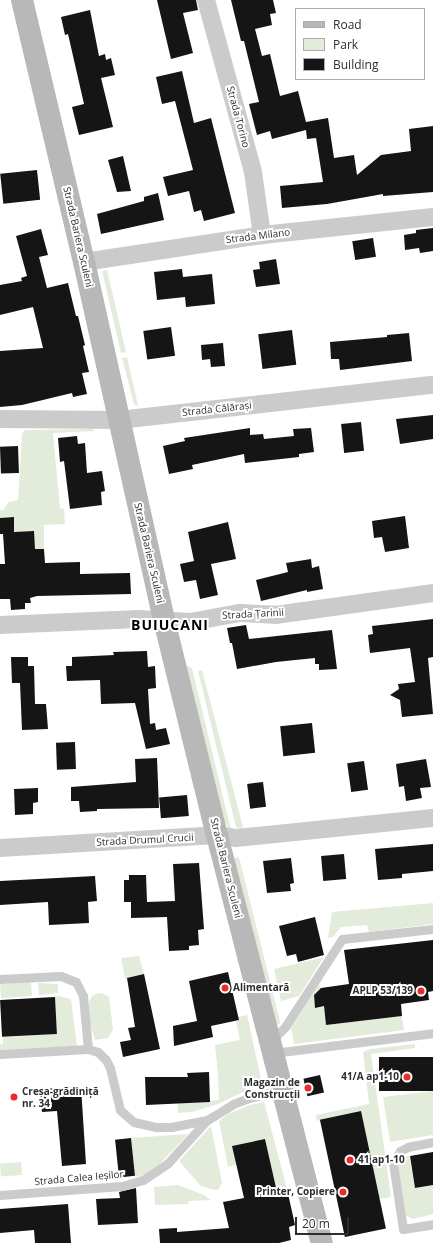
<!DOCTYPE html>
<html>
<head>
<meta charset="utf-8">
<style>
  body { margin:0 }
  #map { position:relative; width:433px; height:1243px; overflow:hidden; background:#fff; font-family:"Open Sans",sans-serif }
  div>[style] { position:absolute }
  .green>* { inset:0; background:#e3ecdb; transform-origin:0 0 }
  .building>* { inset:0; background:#151515; transform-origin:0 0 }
  .service>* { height:9px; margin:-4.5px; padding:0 4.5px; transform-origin:4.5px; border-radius:4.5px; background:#cbcbcb }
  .minor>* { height:18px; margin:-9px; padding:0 9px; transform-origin:9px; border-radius:9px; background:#cbcbcb }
  .secondary>* { height:22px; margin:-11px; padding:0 11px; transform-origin:11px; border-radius:11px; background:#b8b8b8 }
  .dots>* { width:11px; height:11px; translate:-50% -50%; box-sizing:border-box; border:2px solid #fff; border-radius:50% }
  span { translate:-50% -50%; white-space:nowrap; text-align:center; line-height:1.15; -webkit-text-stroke:4px #fff; paint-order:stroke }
  .street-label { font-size:10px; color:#2e2e2e }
  .poi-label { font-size:10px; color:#2e2e2e; font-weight:700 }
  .left { translate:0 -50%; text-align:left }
  .right { translate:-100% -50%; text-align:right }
  .district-label { font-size:14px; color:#000; font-weight:700; letter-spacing:1px }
  .legend { position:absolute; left:295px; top:8px; width:130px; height:72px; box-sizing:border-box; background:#fff; border:1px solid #ababab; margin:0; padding:5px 7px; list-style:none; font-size:12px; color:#2e2e2e }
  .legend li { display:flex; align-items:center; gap:8px; height:20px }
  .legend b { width:20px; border:1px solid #ababab }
  .scale { position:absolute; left:295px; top:1217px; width:54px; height:18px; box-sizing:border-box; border:2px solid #2e2e2e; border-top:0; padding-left:5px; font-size:12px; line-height:14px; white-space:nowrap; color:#2e2e2e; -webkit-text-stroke:3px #fff; paint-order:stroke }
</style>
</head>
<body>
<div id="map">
  <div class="green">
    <div style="left:107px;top:270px;width:84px;height:5px;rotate:77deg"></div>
    <div style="clip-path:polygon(127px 357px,137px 401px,138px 407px,134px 404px,122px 358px)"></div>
    <div style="clip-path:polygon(93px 429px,95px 431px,53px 433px,60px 508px,64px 509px,65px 524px,44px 525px,44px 549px,35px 549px,33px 531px,14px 533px,14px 517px,0 518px,0 510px,3px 510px,9px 502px,18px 500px,22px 434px,25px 430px)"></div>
    <div style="clip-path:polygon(186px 665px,192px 668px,231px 830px,225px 823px)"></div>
    <div style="clip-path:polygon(202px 670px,243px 827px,241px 829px,236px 827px,198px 671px)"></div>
    <div style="left:239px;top:857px;width:172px;height:6px;rotate:76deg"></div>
    <div style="clip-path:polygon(433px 903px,433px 924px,369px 932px,367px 925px,341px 927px,333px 937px,328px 938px,332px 912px)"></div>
    <div style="clip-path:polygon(139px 956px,144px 974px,125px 979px,121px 958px)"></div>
    <div style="clip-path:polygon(324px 957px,299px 996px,281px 1001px,274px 969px)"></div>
    <div style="left:31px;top:982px;width:14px;height:31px;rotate:86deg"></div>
    <div style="clip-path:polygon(38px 983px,58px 984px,58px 993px,39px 995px)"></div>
    <div style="clip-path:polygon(319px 984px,321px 988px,314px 995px,315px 1007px,324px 1006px,326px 1025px,402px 1016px,404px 1030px,294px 1044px,291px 1028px)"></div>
    <div style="clip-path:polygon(98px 993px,104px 994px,109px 997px,113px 1029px,108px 1038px,95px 1040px,90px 1024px,89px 1002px,92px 996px)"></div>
    <div style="clip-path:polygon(58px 996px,71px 999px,77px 1046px,0 1050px,0 1044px,3px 1044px,3px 1037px,57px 1034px,55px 997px)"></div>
    <div style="clip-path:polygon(247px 1015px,262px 1083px,218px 1104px,192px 1112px,178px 1113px,178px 1103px,219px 1100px,218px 1074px,215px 1045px,240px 1040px,236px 1021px,239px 1020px,238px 1017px)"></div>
    <div style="clip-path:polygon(415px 1044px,415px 1048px,371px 1054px,391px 1197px,380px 1199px,320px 1120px,317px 1121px,316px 1115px,369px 1104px,363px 1052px,370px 1049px)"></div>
    <div style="clip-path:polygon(433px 1091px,433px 1135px,390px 1142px,383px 1097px)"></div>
    <div style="clip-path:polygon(264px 1102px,287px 1189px,277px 1192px,265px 1139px,232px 1146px,237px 1164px,228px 1167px,219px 1121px,228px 1114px,250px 1105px)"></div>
    <div style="clip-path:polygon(211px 1126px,222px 1183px,218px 1190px,214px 1190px,201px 1186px,179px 1161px)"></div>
    <div style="clip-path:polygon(188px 1134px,158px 1166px,145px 1175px,135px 1177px,131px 1138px)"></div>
    <div style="clip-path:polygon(409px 1155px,415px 1188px,433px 1185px,433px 1214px,413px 1219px,406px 1216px,398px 1164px,400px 1160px)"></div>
    <div style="left:21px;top:1162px;width:13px;height:21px;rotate:86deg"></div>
    <div style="clip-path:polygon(178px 1185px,204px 1195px,211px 1200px,188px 1201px,189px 1204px,155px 1205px,154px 1187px)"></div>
  </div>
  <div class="building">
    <div style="clip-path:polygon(157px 0,196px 0,198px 10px,183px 13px,193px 53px,171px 59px)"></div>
    <div style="clip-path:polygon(231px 0,273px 0,276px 13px,270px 14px,272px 25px,255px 29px,262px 56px,270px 54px,280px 96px,298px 91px,306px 122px,328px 118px,334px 158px,354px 155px,357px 175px,381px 155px,411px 151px,409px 129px,433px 126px,433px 192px,383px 196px,383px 194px,327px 204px,282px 208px,280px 186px,323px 182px,316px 138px,307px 139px,306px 130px,272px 139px,270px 131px,257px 135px,249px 104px,259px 102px,244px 41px,241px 41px)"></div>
    <div style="clip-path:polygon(90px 10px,99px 56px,105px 54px,106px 60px,111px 58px,115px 75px,101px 78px,113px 127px,79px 135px,72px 107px,84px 104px,68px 34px,65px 35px,61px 17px)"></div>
    <div style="clip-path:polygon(182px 71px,194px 123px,211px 118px,235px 213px,204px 221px,201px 210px,194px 212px,189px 191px,168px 196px,163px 177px,193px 170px,175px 101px,162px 104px,156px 77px)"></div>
    <div style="clip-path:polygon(123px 156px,131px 191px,117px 192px,108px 160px)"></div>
    <div style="left:37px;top:170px;width:30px;height:37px;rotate:84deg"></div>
    <div style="clip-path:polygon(158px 193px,164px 220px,101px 234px,97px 214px,144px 201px,144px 197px)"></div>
    <div style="clip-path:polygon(433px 228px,433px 251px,420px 253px,419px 248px,405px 250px,404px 235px,416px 233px,416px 230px)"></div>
    <div style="clip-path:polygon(41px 229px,48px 255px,39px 257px,47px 288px,68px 283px,76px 316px,78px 316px,85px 345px,83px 346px,89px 372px,82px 373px,87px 394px,73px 397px,72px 393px,22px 405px,0 407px,0 351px,43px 348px,33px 307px,0 315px,0 285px,22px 281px,21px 278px,27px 276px,16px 236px)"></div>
    <div style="left:373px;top:238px;width:19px;height:21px;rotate:81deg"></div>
    <div style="clip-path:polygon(276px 259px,280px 284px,256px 287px,253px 270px,260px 269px,259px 262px)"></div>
    <div style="clip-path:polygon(182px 269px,183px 277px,212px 274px,215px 304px,186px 307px,185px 297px,157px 300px,154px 272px)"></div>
    <div style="left:171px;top:327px;width:29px;height:28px;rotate:82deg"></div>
    <div style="left:292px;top:330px;width:35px;height:34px;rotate:83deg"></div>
    <div style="clip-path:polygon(409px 333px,412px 361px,340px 370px,339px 359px,331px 359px,330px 342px,387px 337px,387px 335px)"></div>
    <div style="clip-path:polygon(223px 343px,225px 366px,211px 367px,210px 359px,202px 360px,201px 345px)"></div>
    <div style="clip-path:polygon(433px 415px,433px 439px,400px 444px,396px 419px)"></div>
    <div style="left:361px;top:422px;width:29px;height:20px;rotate:84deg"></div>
    <div style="clip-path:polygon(250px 428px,250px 435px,263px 434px,264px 439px,294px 436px,293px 429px,311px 428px,314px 452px,299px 454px,299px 457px,245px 463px,244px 454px,192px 465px,193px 469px,169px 474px,163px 446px,185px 441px,184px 438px)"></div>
    <div style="clip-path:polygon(77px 436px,78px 444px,85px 443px,87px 473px,102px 471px,105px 491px,101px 492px,102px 505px,70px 509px,64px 461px,60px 462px,58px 438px)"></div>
    <div style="left:18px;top:446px;width:27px;height:18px;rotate:88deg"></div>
    <div style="clip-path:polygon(405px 516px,409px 548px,385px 552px,382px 537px,374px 538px,372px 521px)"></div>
    <div style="clip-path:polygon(14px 517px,14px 532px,34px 531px,35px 549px,44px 549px,45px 563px,80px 562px,80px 574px,130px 573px,131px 594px,37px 596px,30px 598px,31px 603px,25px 603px,25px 609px,11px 610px,10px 599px,0 599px,0 564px,5px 564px,3px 534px,0 534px,0 518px)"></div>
    <div style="clip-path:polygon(228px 522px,236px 559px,211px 564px,218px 595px,200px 599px,196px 580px,184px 582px,180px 564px,194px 561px,188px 532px)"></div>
    <div style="clip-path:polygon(311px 559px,312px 568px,319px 566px,323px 589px,307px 592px,307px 590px,261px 601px,256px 580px,288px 572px,286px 563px)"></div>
    <div style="clip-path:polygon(433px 619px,433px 657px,428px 658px,433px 714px,402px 717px,400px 700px,390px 695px,399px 689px,398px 684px,415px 682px,410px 648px,370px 653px,368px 635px,373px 634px,372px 626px)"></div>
    <div style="clip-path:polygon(246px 625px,249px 639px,332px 630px,337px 669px,319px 670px,319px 664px,315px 664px,315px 658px,276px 662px,237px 669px,232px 643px,230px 643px,227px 628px)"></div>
    <div style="clip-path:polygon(147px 651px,148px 667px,155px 666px,156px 688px,148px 689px,150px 724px,155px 723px,156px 730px,166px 728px,170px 744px,146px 749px,135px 703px,101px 704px,100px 680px,67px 681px,66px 666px,72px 666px,72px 657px,114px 655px,113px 652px)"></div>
    <div style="clip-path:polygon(11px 657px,28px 657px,28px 666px,34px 666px,35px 704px,46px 704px,48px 729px,22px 730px,20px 683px,12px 683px)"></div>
    <div style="left:312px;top:723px;width:30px;height:32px;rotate:84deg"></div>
    <div style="left:75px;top:742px;width:27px;height:19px;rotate:88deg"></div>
    <div style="clip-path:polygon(157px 758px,159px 808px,97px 809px,97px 811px,80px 812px,79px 801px,71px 801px,71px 787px,136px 782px,135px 759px)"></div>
    <div style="clip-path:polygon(426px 759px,431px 787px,420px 788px,422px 798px,406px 801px,404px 786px,399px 787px,396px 764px)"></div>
    <div style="left:364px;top:761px;width:29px;height:17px;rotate:82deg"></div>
    <div style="left:263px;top:782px;width:25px;height:16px;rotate:83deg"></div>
    <div style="clip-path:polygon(38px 788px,38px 802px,33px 803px,33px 814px,15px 815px,14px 789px)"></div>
    <div style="left:187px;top:795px;width:21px;height:28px;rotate:85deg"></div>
    <div style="clip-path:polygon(433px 844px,433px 871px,402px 874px,402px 878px,378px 880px,375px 849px)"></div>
    <div style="left:344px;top:854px;width:25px;height:23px;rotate:85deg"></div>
    <div style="clip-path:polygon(291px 858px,294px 883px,290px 884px,291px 891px,267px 893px,263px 861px)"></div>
    <div style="clip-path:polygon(199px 863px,204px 929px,198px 930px,199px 945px,189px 946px,189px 950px,169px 951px,167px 917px,131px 918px,131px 902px,124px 902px,124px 880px,129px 880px,129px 875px,146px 875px,147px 902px,175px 901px,173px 864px)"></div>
    <div style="clip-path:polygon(95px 876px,97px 901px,88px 902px,89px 923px,49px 925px,48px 902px,0 905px,0 881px)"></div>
    <div style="clip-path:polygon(315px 917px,324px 955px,298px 962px,296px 954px,287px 956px,279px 926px)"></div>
    <div style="clip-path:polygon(433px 940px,433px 991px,428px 992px,429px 1000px,401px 1004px,402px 1016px,326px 1025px,324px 1006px,315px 1008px,314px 995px,321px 988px,349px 984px,344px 950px)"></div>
    <div style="clip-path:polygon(228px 972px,239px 1020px,211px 1026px,213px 1037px,174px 1046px,173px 1026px,197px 1021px,189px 981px)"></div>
    <div style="clip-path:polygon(144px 974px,160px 1049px,123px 1057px,120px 1042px,131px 1040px,128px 1028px,135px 1027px,127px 978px)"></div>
    <div style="left:55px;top:997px;width:37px;height:55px;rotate:87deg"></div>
    <div style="left:433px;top:1057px;width:34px;height:54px;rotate:90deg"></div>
    <div style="clip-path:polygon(209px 1072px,210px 1102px,146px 1105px,145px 1077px,188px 1077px,187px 1073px)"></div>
    <div style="left:320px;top:1075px;width:18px;height:17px;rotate:77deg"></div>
    <div style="clip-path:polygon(81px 1087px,86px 1164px,62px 1166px,57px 1111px,42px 1112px,40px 1089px)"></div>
    <div style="left:361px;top:1111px;width:120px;height:42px;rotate:78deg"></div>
    <div style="left:131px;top:1138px;width:38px;height:16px;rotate:84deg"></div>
    <div style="clip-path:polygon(265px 1139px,277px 1192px,287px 1189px,295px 1225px,289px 1227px,291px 1240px,279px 1243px,160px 1243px,159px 1229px,177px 1228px,177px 1232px,229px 1228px,223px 1202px,244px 1198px,232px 1146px)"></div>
    <div style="clip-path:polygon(433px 1152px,433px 1185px,415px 1188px,410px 1156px)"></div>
    <div style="clip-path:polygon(136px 1188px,138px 1223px,98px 1225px,96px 1199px,120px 1198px,119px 1192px)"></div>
    <div style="clip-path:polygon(68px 1204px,71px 1243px,35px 1243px,34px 1230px,0 1233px,0 1209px)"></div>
  </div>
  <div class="service">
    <div style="left:0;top:979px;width:61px;rotate:-2.8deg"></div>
    <div style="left:61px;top:976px;width:16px;rotate:22deg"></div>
    <div style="left:76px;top:982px;width:16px;rotate:63deg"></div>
    <div style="left:83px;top:996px;width:53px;rotate:84.6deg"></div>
    <div style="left:271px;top:1041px;width:20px;rotate:-45deg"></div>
    <div style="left:285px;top:1027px;width:105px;rotate:-57.1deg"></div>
    <div style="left:342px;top:939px;width:92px;rotate:-6.3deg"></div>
    <div style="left:273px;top:1053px;width:161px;rotate:-7.1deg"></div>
    <div style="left:0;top:1054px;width:88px;rotate:-3.3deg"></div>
    <div style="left:88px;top:1049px;width:10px;rotate:17deg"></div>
    <div style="left:98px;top:1052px;width:11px;rotate:45deg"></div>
    <div style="left:106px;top:1060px;width:9px;rotate:63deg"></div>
    <div style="left:110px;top:1068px;width:43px;rotate:76.6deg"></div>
    <div style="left:120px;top:1110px;width:18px;rotate:41deg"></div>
    <div style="left:134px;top:1122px;width:23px;rotate:13deg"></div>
    <div style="left:156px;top:1127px;width:15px"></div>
    <div style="left:171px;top:1127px;width:37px;rotate:-11deg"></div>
    <div style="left:433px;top:1142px;width:25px;rotate:169deg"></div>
    <div style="left:408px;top:1147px;width:9px;rotate:153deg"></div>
    <div style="left:400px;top:1151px;width:14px;rotate:120deg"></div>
    <div style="left:393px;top:1163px;width:67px;rotate:81.4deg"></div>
    <div style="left:403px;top:1229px;width:30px;rotate:-9deg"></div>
    <div style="left:0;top:1195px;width:122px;rotate:-4.2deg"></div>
    <div style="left:122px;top:1186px;width:22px;rotate:-16deg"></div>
    <div style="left:143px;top:1180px;width:30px;rotate:-34deg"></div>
    <div style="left:168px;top:1163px;width:58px;rotate:-47.8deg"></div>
    <div style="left:207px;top:1120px;width:8px;rotate:-30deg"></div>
    <div style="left:214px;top:1116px;width:22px;rotate:-32deg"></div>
    <div style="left:233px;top:1104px;width:14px;rotate:-21deg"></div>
    <div style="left:246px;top:1099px;width:38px;rotate:-15deg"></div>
  </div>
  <div class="minor">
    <div style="left:206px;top:0;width:178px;rotate:74.7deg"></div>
    <div style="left:253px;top:172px;width:64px;rotate:81.9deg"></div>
    <div style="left:84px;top:262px;width:180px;rotate:-8.6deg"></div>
    <div style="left:262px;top:235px;width:172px;rotate:-6deg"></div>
    <div style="left:0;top:419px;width:119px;rotate:0.5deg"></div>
    <div style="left:119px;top:420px;width:316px;rotate:-6.4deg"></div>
    <div style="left:0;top:625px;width:138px;rotate:-2.5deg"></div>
    <div style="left:138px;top:619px;width:52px;rotate:3.3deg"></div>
    <div style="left:190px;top:622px;width:51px;rotate:-10.2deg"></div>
    <div style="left:240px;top:613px;width:35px;rotate:3deg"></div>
    <div style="left:275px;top:615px;width:160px;rotate:-7.9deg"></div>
    <div style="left:0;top:848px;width:217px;rotate:-3.4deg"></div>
    <div style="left:217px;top:835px;width:19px;rotate:9deg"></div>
    <div style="left:236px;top:838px;width:198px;rotate:-5.8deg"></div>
  </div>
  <div class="secondary">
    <div style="left:22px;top:0;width:269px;rotate:76.7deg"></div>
    <div style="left:84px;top:262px;width:367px;rotate:77.4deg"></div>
    <div style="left:164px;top:620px;width:221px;rotate:76.2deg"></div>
    <div style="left:217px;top:835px;width:421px;rotate:75.6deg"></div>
  </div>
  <div class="dots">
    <div style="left:225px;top:988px;background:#e92b2d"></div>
    <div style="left:421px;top:991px;background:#e92b2d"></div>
    <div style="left:407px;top:1077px;background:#e92b2d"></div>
    <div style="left:308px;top:1088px;background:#e92b2d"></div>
    <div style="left:14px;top:1097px;background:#e92b2d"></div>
    <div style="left:350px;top:1160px;background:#e92b2d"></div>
    <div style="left:343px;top:1192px;background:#e92b2d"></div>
  </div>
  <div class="street-label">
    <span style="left:238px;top:117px;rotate:75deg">Strada Torino</span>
    <span style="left:258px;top:236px;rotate:-7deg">Strada Milano</span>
    <span style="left:78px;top:237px;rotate:77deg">Strada Bariera Sculeni</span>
    <span style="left:217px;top:409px;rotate:-6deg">Strada Călărași</span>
    <span style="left:149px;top:553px;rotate:77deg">Strada Bariera Sculeni</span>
    <span style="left:253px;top:614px;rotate:-3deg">Strada Țarinii</span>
    <span style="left:145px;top:840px;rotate:-3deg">Strada Drumul Crucii</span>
    <span style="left:226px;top:868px;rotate:76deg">Strada Bariera Sculeni</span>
    <span style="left:79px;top:1178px;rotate:-5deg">Strada Calea Ieșilor</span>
  </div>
  <div class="poi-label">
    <span class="left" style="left:233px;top:988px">Alimentară</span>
    <span class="right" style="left:413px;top:991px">APLP 53/139</span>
    <span class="right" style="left:399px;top:1077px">41/A ap1-10</span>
    <span class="right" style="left:300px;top:1088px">Magazin de<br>Construcții</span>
    <span class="left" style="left:22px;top:1097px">Creșa-grădiniță<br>nr. 34</span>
    <span class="left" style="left:358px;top:1160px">41 ap1-10</span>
    <span class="right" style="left:335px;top:1192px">Printer, Copiere</span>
  </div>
  <div class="district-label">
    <span style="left:170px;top:625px">BUIUCANI</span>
  </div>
  <ul class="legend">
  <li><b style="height:5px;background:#b8b8b8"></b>Road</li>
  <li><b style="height:11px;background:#e3ecdb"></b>Park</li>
  <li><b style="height:11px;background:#151515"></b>Building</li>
  </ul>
  <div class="scale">20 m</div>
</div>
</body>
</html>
